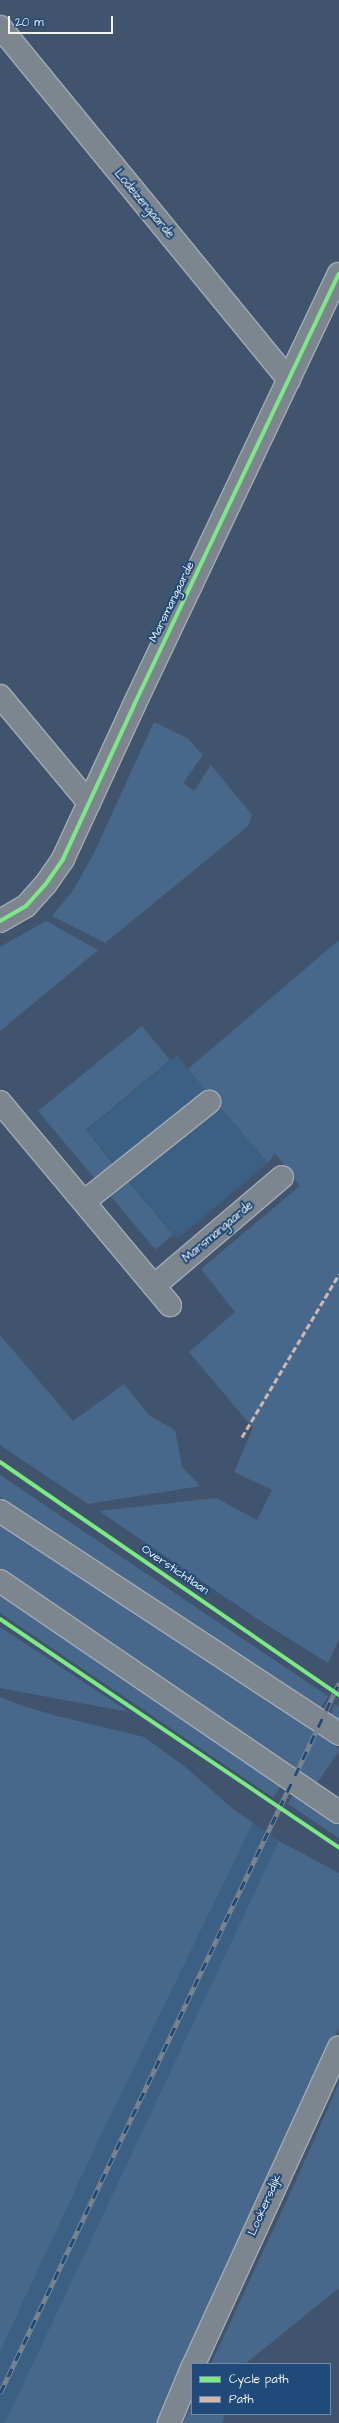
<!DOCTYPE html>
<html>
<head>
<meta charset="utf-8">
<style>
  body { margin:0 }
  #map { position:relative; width:339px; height:2423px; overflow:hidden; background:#40556d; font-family:"Architects Daughter",sans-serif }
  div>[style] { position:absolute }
  .built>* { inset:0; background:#3c5f84; transform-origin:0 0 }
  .green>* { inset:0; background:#48688b; transform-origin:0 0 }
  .roads { filter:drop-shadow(1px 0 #a1aab3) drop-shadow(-1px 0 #a1aab3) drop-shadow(0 1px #a1aab3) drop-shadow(0 -1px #a1aab3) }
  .street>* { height:22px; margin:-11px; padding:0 11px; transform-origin:11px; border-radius:11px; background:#7d868f }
  .primary>* { height:22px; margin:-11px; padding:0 11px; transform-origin:11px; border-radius:11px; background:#7d868f }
  .rail>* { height:4.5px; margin-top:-2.25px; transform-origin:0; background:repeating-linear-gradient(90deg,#1f4a7a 0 9px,#7a8590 0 18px); box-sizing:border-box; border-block:1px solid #7a8590 }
  .quiet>* { height:3px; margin-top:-1.5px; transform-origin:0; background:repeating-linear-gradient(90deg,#d1b7ad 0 6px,transparent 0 9px) }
  .cycleway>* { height:4px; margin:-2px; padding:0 2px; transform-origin:2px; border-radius:2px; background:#7ce984 }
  span { translate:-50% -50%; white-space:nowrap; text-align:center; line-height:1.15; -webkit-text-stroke:4px #1f4a7a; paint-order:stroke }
  .street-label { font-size:12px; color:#f4f1e8 }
  .legend { position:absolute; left:191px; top:2363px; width:140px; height:52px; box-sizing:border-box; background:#1f4a7a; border:1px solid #748da6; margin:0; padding:5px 7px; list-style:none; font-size:12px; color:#f4f1e8 }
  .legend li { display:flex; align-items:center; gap:8px; height:20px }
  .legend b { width:20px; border:1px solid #748da6 }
  .scale { position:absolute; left:8px; top:16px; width:105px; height:18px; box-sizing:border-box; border:2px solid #f4f1e8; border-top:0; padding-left:5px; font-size:12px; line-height:14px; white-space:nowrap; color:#f4f1e8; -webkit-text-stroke:3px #1f4a7a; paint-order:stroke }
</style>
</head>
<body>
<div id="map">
  <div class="built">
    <div style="left:177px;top:1055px;width:141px;height:118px;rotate:50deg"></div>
    <div style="clip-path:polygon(184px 1766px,233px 1809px,279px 1841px,339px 1873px,116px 2423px,0 2423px,0 2129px)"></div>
  </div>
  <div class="green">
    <div style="clip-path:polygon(154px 722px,187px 738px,203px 755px,183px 783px,194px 791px,211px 765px,252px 815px,248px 826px,105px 943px,52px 916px,72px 892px,93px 855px)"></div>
    <div style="clip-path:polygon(46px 921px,98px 950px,0 1031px,0 947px)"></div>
    <div style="clip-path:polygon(339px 940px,339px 1639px,328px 1663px,256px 1618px,99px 1511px,216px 1498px,257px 1520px,272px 1490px,234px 1472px,253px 1428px,189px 1352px,235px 1312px,201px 1269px,300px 1186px,275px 1153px,268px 1163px,188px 1069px)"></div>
    <div style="clip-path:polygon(142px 1026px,170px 1060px,86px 1130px,113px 1164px,95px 1179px,38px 1111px)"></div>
    <div style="left:128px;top:1181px;width:70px;height:23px;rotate:50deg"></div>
    <div style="clip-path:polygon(0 1335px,73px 1421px,124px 1384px,150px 1416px,175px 1430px,182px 1467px,200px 1486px,88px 1504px,0 1445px)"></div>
    <div style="left:0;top:1475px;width:396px;height:18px;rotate:34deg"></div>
    <div style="left:0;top:1520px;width:410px;height:46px;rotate:34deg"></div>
    <div style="left:0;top:1589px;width:343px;height:20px;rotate:34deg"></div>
    <div style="clip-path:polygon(0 1627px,129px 1712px,0 1688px)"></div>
    <div style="clip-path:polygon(0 1697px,20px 1705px,57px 1716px,144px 1737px,184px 1766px,233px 1809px,253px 1823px,99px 2139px,0 2351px)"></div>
    <div style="clip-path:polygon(335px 1704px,339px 1707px,339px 1724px,329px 1717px)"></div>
    <div style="clip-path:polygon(295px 1791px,339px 1821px,339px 1838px,288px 1804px)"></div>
    <div style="clip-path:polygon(279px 1841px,339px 1873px,339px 2028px,159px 2423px,5px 2423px)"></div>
    <div style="clip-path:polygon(339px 2083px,339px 2288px,245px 2364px,211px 2364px,295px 2183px)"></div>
    <div style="clip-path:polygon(192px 2404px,192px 2414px,225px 2414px,222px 2423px,183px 2423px)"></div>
  </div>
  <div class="roads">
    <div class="street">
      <div style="left:0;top:27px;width:456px;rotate:50.7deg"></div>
      <div style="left:0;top:696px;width:139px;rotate:50.2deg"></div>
      <div style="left:0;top:921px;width:30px;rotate:-30deg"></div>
      <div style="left:26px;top:906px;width:28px;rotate:-48deg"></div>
      <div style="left:45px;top:885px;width:32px;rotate:-55deg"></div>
      <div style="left:63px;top:859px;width:170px;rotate:-65.2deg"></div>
      <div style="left:134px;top:705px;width:477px;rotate:-64.6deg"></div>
      <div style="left:0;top:1102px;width:265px;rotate:50.1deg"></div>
      <div style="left:85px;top:1201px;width:159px;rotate:-38.6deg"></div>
      <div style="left:154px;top:1286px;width:168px;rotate:-40.4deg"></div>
      <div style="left:194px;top:2364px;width:348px;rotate:-65.4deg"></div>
      <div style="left:169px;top:2423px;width:60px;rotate:-67.3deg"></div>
    </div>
    <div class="primary">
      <div style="left:0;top:1511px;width:406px;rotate:33.3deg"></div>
      <div style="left:0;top:1581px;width:410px;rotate:34.3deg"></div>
    </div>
  </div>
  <div class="rail">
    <div style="left:0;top:2393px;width:787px;rotate:-64.48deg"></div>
  </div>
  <div class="quiet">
    <div style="left:242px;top:1437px;width:190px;rotate:-59.2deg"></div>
  </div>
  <div class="cycleway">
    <div style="left:0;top:921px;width:30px;rotate:-30deg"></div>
    <div style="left:26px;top:906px;width:28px;rotate:-48deg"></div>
    <div style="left:45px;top:885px;width:32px;rotate:-55deg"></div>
    <div style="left:63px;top:859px;width:170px;rotate:-65.2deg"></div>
    <div style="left:134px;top:705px;width:477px;rotate:-64.6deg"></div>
    <div style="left:0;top:1462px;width:411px;rotate:34.5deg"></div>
    <div style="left:0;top:1619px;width:409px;rotate:34deg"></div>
  </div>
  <div class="street-label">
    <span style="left:144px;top:204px;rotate:50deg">Lodeizengaarde</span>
    <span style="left:172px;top:602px;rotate:-64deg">Marsmangaarde</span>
    <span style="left:218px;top:1232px;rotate:-40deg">Marsmangaarde</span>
    <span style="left:175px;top:1570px;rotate:34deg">Overstichtlaan</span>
    <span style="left:265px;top:2205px;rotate:-66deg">Lookersdijk</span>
  </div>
  <ul class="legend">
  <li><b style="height:5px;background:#7ce984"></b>Cycle path</li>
  <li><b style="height:5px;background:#d1b7ad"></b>Path</li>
  </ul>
  <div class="scale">20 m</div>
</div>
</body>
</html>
